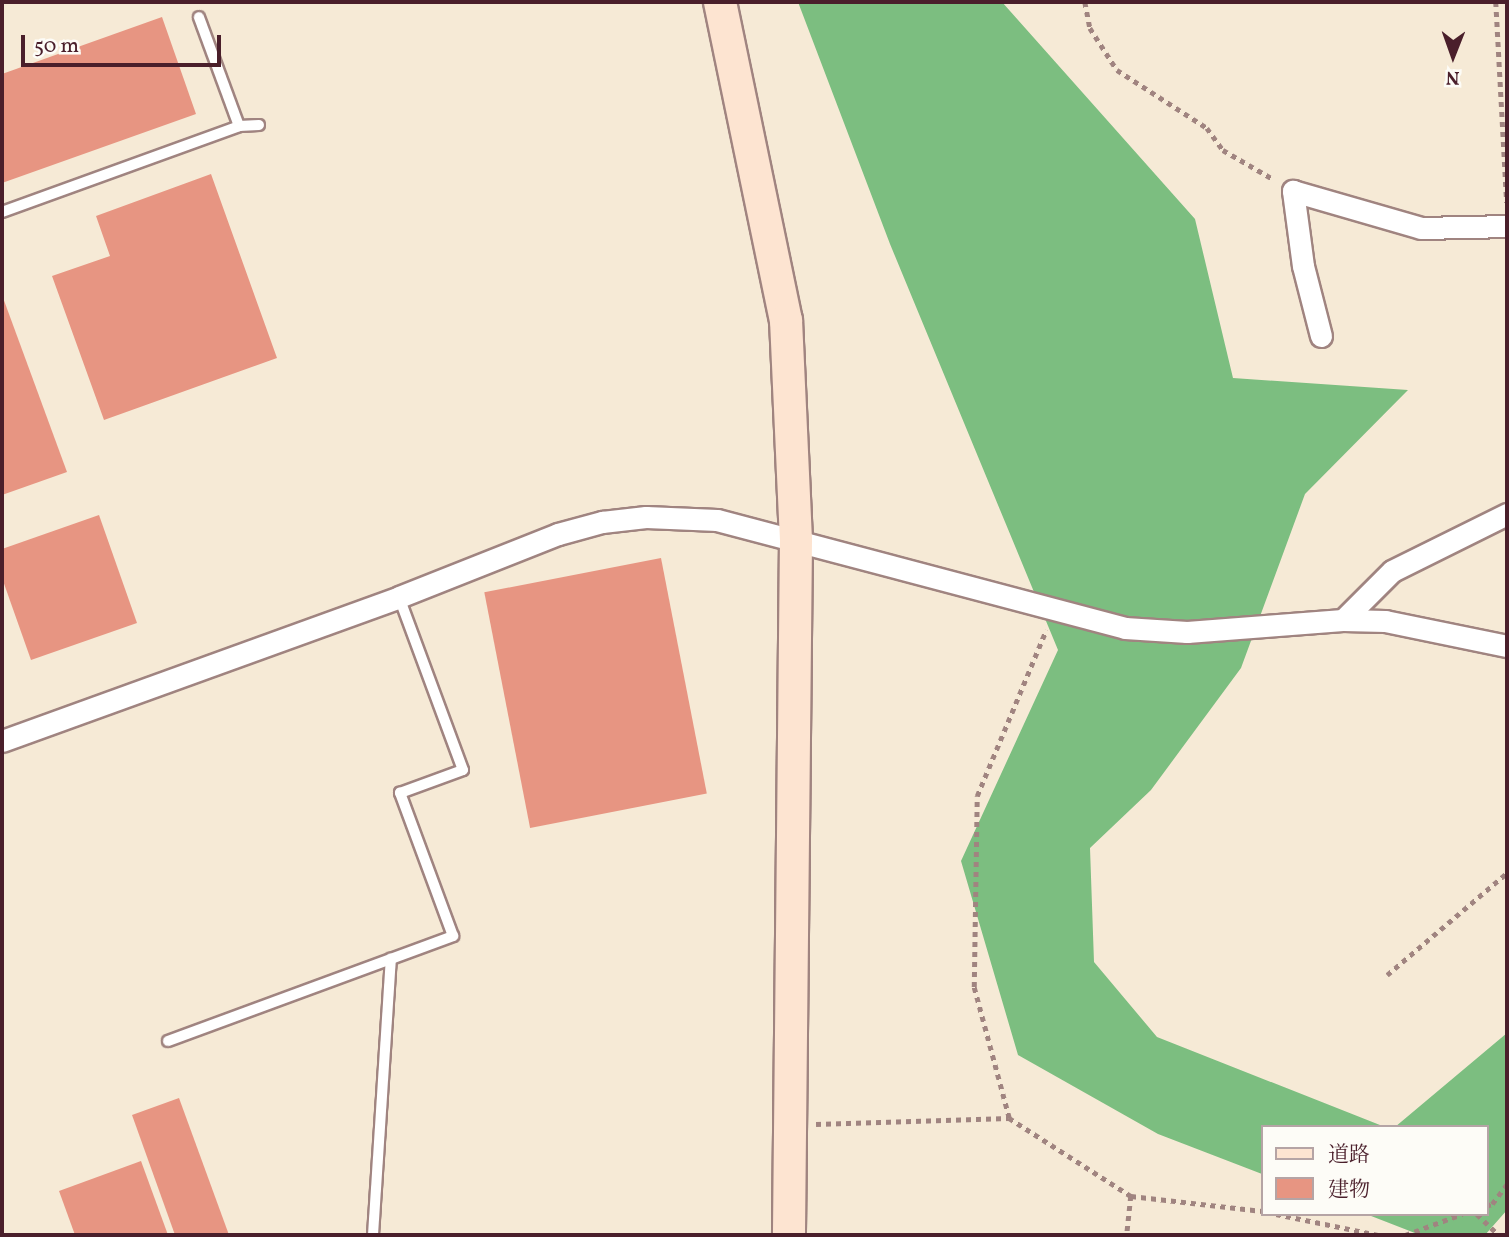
<!DOCTYPE html>
<html>
<head>
<meta charset="utf-8">
<style>
  body { margin:0 }
  #map { position:relative; width:1509px; height:1237px; overflow:hidden; background:#f6ead6; font-family:Vollkorn,"Noto Serif JP",serif }
  div>[style] { position:absolute }
  .forest>* { inset:0; background:#7cbe80 }
  .building>* { inset:0; background:#e79582; transform-origin:0 0 }
  .path>* { height:4.5px; margin-top:-2.25px; transform-origin:0; background:repeating-linear-gradient(90deg,#a08480 0 5px,transparent 0 10px) }
  .roads { filter:drop-shadow(2px 0 #a08480) drop-shadow(-2px 0 #a08480) drop-shadow(0 2px #a08480) drop-shadow(0 -2px #a08480) }
  .lane>* { height:10px; margin:-5px; padding:0 5px; transform-origin:5px; border-radius:5px; background:#fff }
  .street>* { height:21px; margin:-10.5px; padding:0 10.5px; transform-origin:10.5px; border-radius:10.5px; background:#fff }
  .secondary>* { height:32px; margin:-16px; padding:0 16px; transform-origin:16px; border-radius:16px; background:#fde4d1 }
  span { translate:-50% -50%; white-space:nowrap; text-align:center; line-height:1.15; -webkit-text-stroke:6px #fdfcf7; paint-order:stroke }
  .frame { position:absolute; inset:0; border:4px solid #4a1f2b; pointer-events:none }
  .legend { position:absolute; left:1261px; top:1125px; width:228px; height:91px; box-sizing:border-box; background:#fdfcf7; border:2px solid #b5a4a5; margin:0; padding:9px 12px; list-style:none; font-size:21px; color:#4a1f2b }
  .legend li { display:flex; align-items:center; gap:14px; height:35px }
  .legend b { width:35px; border:2px solid #b5a4a5 }
  .north { position:absolute; left:1418px; top:21px; width:70px; height:70px; -webkit-text-stroke:5px #fdfcf7; paint-order:stroke; rotate:181deg; font-size:19px; font-weight:700; line-height:28px; text-align:center; color:#4a1f2b }
  .north::after { content:''; display:block; margin:auto; width:24px; height:32px; background:#4a1f2b; clip-path:polygon(50% 0,100% 100%,50% 72%,0 100%) }
  .scale { position:absolute; left:21px; top:35px; width:200px; height:32px; box-sizing:border-box; border:4px solid #4a1f2b; border-top:0; padding-left:9px; font-size:21px; line-height:24px; white-space:nowrap; color:#4a1f2b; -webkit-text-stroke:5px #fdfcf7; paint-order:stroke }
</style>
</head>
<body>
<div id="map">
  <div class="forest">
    <div style="clip-path:polygon(798px 2px,1002px 2px,1195px 219px,1233px 378px,1408px 390px,1305px 494px,1241px 668px,1151px 790px,1090px 848px,1094px 962px,1157px 1037px,1385px 1127px,1262px 1127px,1262px 1174px,1158px 1134px,1018px 1055px,961px 861px,1058px 650px,890px 244px)"></div>
    <div style="clip-path:polygon(1507px 1033px,1507px 1210px,1485px 1235px,1420px 1235px,1366px 1214px,1486px 1214px,1486px 1127px,1395px 1127px)"></div>
  </div>
  <div class="building">
    <div style="clip-path:polygon(162px 17px,196px 114px,2px 183px,2px 74px)"></div>
    <div style="clip-path:polygon(211px 174px,277px 358px,104px 420px,52px 276px,110px 256px,96px 216px)"></div>
    <div style="clip-path:polygon(2px 295px,67px 472px,2px 495px)"></div>
    <div style="clip-path:polygon(99px 515px,137px 623px,31px 660px,2px 578px,2px 549px)"></div>
    <div style="left:661px;top:558px;width:240px;height:180px;rotate:79deg"></div>
    <div style="clip-path:polygon(179px 1098px,229px 1235px,175px 1235px,132px 1115px)"></div>
    <div style="clip-path:polygon(141px 1161px,168px 1235px,75px 1235px,59px 1191px)"></div>
  </div>
  <div class="path">
    <div style="left:1085px;top:2px;width:26px;rotate:79deg"></div>
    <div style="left:1090px;top:28px;width:50px;rotate:57.3deg"></div>
    <div style="left:1117px;top:70px;width:107px;rotate:32.8deg"></div>
    <div style="left:1207px;top:128px;width:27px;rotate:54deg"></div>
    <div style="left:1223px;top:150px;width:58px;rotate:30.1deg"></div>
    <div style="left:1496px;top:2px;width:201px;rotate:86.9deg"></div>
    <div style="left:1387px;top:975px;width:157px;rotate:-40.4deg"></div>
    <div style="left:1009px;top:1118px;width:136px;rotate:-105deg"></div>
    <div style="left:974px;top:987px;width:191px;rotate:-89.1deg"></div>
    <div style="left:977px;top:796px;width:180px;rotate:-67.4deg"></div>
    <div style="left:816px;top:1124px;width:193px;rotate:-1.8deg"></div>
    <div style="left:1009px;top:1118px;width:145px;rotate:32.6deg"></div>
    <div style="left:1131px;top:1196px;width:39px;rotate:96deg"></div>
    <div style="left:1131px;top:1196px;width:132px;rotate:6.5deg"></div>
    <div style="left:1486px;top:1206px;width:6px;rotate:-18deg"></div>
    <div style="left:1492px;top:1204px;width:25px;rotate:-53deg"></div>
    <div style="left:1276px;top:1214px;width:104px;rotate:11.6deg"></div>
    <div style="left:1477px;top:1214px;width:30px;rotate:44deg"></div>
    <div style="left:1405px;top:1235px;width:61px;rotate:-20.2deg"></div>
  </div>
  <div class="roads">
    <div class="lane">
      <div style="left:239px;top:126px;width:20px;rotate:-3deg"></div>
      <div style="left:2px;top:212px;width:252px;rotate:-19.9deg"></div>
      <div style="left:239px;top:126px;width:116px;rotate:-110.2deg"></div>
      <div style="left:168px;top:1041px;width:304px;rotate:-20.2deg"></div>
      <div style="left:453px;top:936px;width:153px;rotate:-110.3deg"></div>
      <div style="left:400px;top:793px;width:67px;rotate:-20.1deg"></div>
      <div style="left:463px;top:770px;width:184px;rotate:-110.3deg"></div>
      <div style="left:373px;top:1235px;width:277px;rotate:-86.3deg"></div>
    </div>
    <div class="street">
      <div style="left:1321px;top:336px;width:72px;rotate:-104.4deg"></div>
      <div style="left:1303px;top:266px;width:76px;rotate:-97.6deg"></div>
      <div style="left:1293px;top:191px;width:133px;rotate:16.1deg"></div>
      <div style="left:1421px;top:228px;width:86px;rotate:-1.3deg"></div>
      <div style="left:1343px;top:620px;width:69px;rotate:-45deg"></div>
      <div style="left:1392px;top:571px;width:128px;rotate:-26.4deg"></div>
      <div style="left:2px;top:741px;width:422px;rotate:-19.9deg"></div>
      <div style="left:399px;top:597px;width:171px;rotate:-21.6deg"></div>
      <div style="left:558px;top:534px;width:46px;rotate:-15.3deg"></div>
      <div style="left:602px;top:522px;width:44px;rotate:-6.5deg"></div>
      <div style="left:646px;top:517px;width:71px;rotate:2.4deg"></div>
      <div style="left:717px;top:520px;width:422px;rotate:14.8deg"></div>
      <div style="left:1125px;top:628px;width:62px;rotate:3.7deg"></div>
      <div style="left:1187px;top:632px;width:156px;rotate:-4.4deg"></div>
      <div style="left:1343px;top:620px;width:42px;rotate:1.4deg"></div>
      <div style="left:1385px;top:621px;width:125px;rotate:11.6deg"></div>
    </div>
    <div class="secondary">
      <div style="left:720px;top:2px;width:325px;rotate:78.3deg"></div>
      <div style="left:786px;top:320px;width:220px;rotate:87.4deg"></div>
      <div style="left:796px;top:540px;width:695px;rotate:90.58deg"></div>
    </div>
  </div>
  <div class="frame"></div>
  <ul class="legend">
  <li><b style="height:9px;background:#fde4d1"></b>道路</li>
  <li><b style="height:19px;background:#e79582"></b>建物</li>
  </ul>
  <div class="north">N</div>
  <div class="scale">50 m</div>
</div>
</body>
</html>
